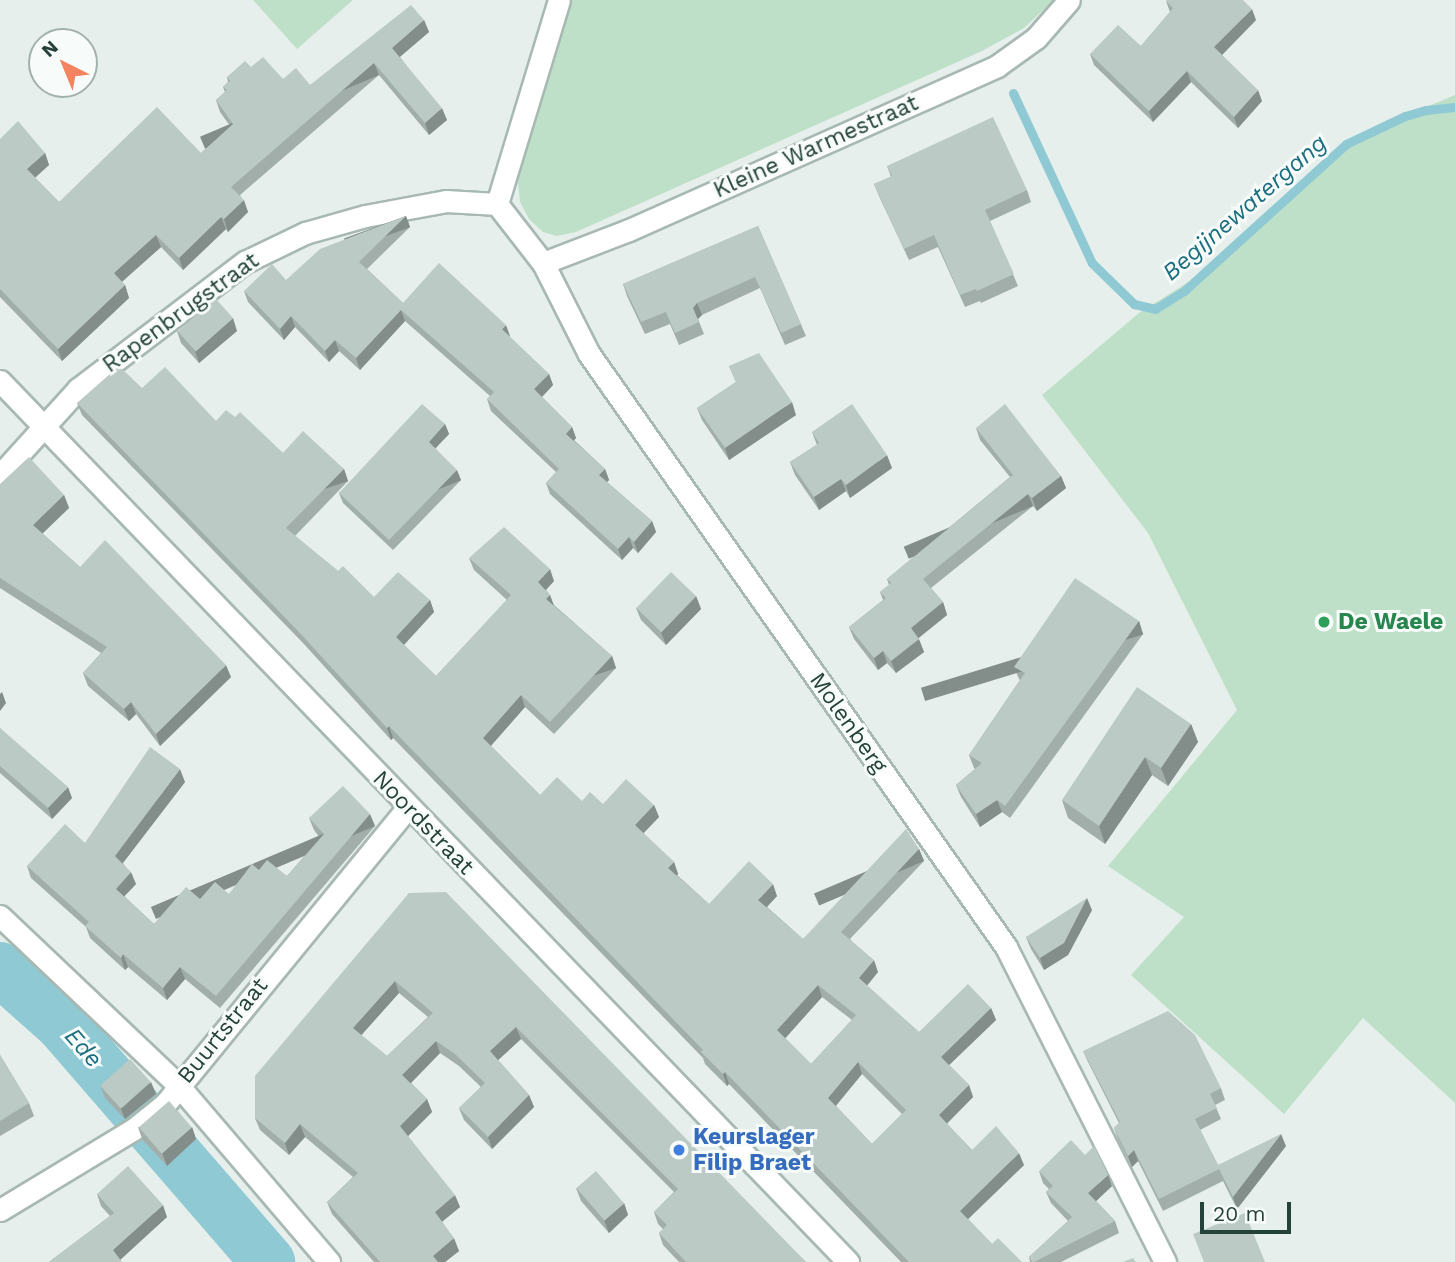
<!DOCTYPE html>
<html>
<head>
<meta charset="utf-8">
<style>
  body { margin:0 }
  #map { position:relative; width:1455px; height:1262px; overflow:hidden; background:#e6efeb; font-family:"Work Sans",sans-serif }
  div>[style] { position:absolute }
  .green>* { inset:0; background:#bfe0c8 }
  .stream>* { height:9px; margin:-4.5px; padding:0 4.5px; transform-origin:4.5px; border-radius:4.5px; background:#8ec9d4 }
  .river>* { height:54px; margin:-27px; padding:0 27px; transform-origin:27px; border-radius:27px; background:#8ec9d4 }
  .roads { filter:drop-shadow(2px 0 #a8b8b2) drop-shadow(-2px 0 #a8b8b2) drop-shadow(0 2px #a8b8b2) drop-shadow(0 -2px #a8b8b2) }
  .street>* { height:21px; margin:-10.5px; padding:0 10.5px; transform-origin:10.5px; border-radius:10.5px; background:#fff }
  .secondary>* { height:21px; margin:-10.5px; padding:0 10.5px; transform-origin:10.5px; border-radius:10.5px; background:#fff }
  .wall>* { inset:0; background:#a1aea9 }
  .shaded-wall>* { inset:0; background:#838d89; transform-origin:0 0 }
  .building>* { inset:0; background:#bbcac4; transform-origin:0 0 }
  .dots>* { width:19px; height:19px; translate:-50% -50%; box-sizing:border-box; border:4px solid #f7fbf9; border-radius:50% }
  span { translate:-50% -50%; white-space:nowrap; text-align:center; line-height:1.15; -webkit-text-stroke:6px #f7fbf9; paint-order:stroke }
  .street-label { font-size:23px; color:#24423a }
  .leisure-label { font-size:23px; color:#27864d; font-weight:700 }
  .left { translate:0 -50%; text-align:left }
  .shop-label { font-size:23px; color:#366cbe; font-weight:700 }
  .water-label { font-size:24px; color:#1c6f80; font-style:italic }
  .north { position:absolute; left:28px; top:28px; width:70px; height:70px; box-sizing:border-box; background:#f7fbf9; border:2px solid #a3b1ad; border-radius:50%; rotate:317deg; font-size:19px; font-weight:700; line-height:28px; text-align:center; color:#24423a }
  .north::after { content:''; display:block; margin:auto; width:24px; height:32px; background:#f4845f; clip-path:polygon(50% 0,100% 100%,50% 72%,0 100%) }
  .scale { position:absolute; left:1200px; top:1202px; width:91px; height:32px; box-sizing:border-box; border:4px solid #24423a; border-top:0; padding-left:9px; font-size:21px; line-height:24px; white-space:nowrap; color:#24423a; -webkit-text-stroke:5px #f7fbf9; paint-order:stroke }
</style>
</head>
<body>
<div id="map">
  <div class="green">
    <div style="clip-path:polygon(253px 0,353px 0,297px 49px)"></div>
    <div style="clip-path:polygon(571px 0,1054px 0,1024px 28px,982px 51px,576px 232px,557px 236px,543px 232px,529px 219px,520px 202px,518px 183px,523px 154px)"></div>
    <div style="clip-path:polygon(1455px 95px,1455px 1103px,1363px 1018px,1284px 1114px,1131px 975px,1184px 917px,1108px 866px,1237px 710px,1148px 533px,1042px 395px,1139px 313px,1214px 266px,1348px 140px)"></div>
  </div>
  <div class="stream">
    <div style="left:1013px;top:93px;width:187px;rotate:65.1deg"></div>
    <div style="left:1092px;top:263px;width:59px;rotate:44.3deg"></div>
    <div style="left:1134px;top:304px;width:22px;rotate:13deg"></div>
    <div style="left:1155px;top:309px;width:34px;rotate:-32deg"></div>
    <div style="left:1184px;top:291px;width:219px;rotate:-42.2deg"></div>
    <div style="left:1346px;top:144px;width:65px;rotate:-25.4deg"></div>
    <div style="left:1405px;top:116px;width:22px;rotate:-16deg"></div>
    <div style="left:1426px;top:110px;width:29px;rotate:-6deg"></div>
  </div>
  <div class="river">
    <div style="left:0;top:969px;width:83px;rotate:41.6deg"></div>
    <div style="left:62px;top:1024px;width:315px;rotate:49.1deg"></div>
  </div>
  <div class="roads">
    <div class="street">
      <div style="left:497px;top:204px;width:75px;rotate:52.1deg"></div>
      <div style="left:543px;top:263px;width:102px;rotate:63.2deg"></div>
      <div style="left:589px;top:354px;width:725px;rotate:54.88deg"></div>
      <div style="left:1006px;top:947px;width:353px;rotate:63.2deg"></div>
      <div style="left:543px;top:263px;width:92px;rotate:-21deg"></div>
      <div style="left:629px;top:230px;width:403px;rotate:-24deg"></div>
      <div style="left:997px;top:66px;width:48px;rotate:-35.7deg"></div>
      <div style="left:1036px;top:38px;width:50px;rotate:-49deg"></div>
      <div style="left:0;top:475px;width:116px;rotate:-47.8deg"></div>
      <div style="left:78px;top:389px;width:210px;rotate:-37.3deg"></div>
      <div style="left:245px;top:262px;width:67px;rotate:-25.8deg"></div>
      <div style="left:305px;top:233px;width:62px;rotate:-15.8deg"></div>
      <div style="left:365px;top:216px;width:82px;rotate:-10.5deg"></div>
      <div style="left:446px;top:201px;width:51px;rotate:3.4deg"></div>
      <div style="left:497px;top:204px;width:213px;rotate:-73.1deg"></div>
      <div style="left:0;top:916px;width:245px;rotate:43.5deg"></div>
      <div style="left:178px;top:1085px;width:233px;rotate:49.5deg"></div>
      <div style="left:0;top:1210px;width:157px;rotate:-31.2deg"></div>
      <div style="left:134px;top:1129px;width:40px;rotate:-39deg"></div>
      <div style="left:165px;top:1104px;width:384px;rotate:-50.7deg"></div>
    </div>
    <div class="secondary">
      <div style="left:0;top:381px;width:1223px;rotate:46.09deg"></div>
    </div>
  </div>
  <div class="wall">
    <div style="clip-path:polygon(1166px 1px,1256px 20px,1222px 55px,1262px 101px,1238px 128px,1191px 82px,1153px 122px,1094px 65px,1090px 54px,1141px 46px,1170px 12px)"></div>
    <div style="clip-path:polygon(424px 20px,429px 32px,400px 57px,447px 120px,429px 135px,379px 75px,240px 195px,248px 212px,228px 232px,226px 229px,183px 270px,161px 247px,122px 282px,125px 285px,129px 298px,62px 361px,0 297px,0 139px,45px 153px,49px 165px,35px 178px,59px 202px,201px 153px,230px 126px,220px 112px,216px 100px,225px 92px,223px 87px,228px 82px,227px 77px,251px 67px,283px 79px,310px 85px)"></div>
    <div style="clip-path:polygon(887px 166px,1027px 190px,1031px 202px,990px 221px,1018px 286px,981px 303px,980px 301px,965px 307px,938px 247px,909px 260px,879px 196px,874px 184px,891px 177px)"></div>
    <div style="clip-path:polygon(406px 216px,410px 227px,367px 269px,403px 303px,510px 336px,509px 337px,549px 374px,553px 385px,542px 397px,572px 427px,576px 438px,574px 440px,605px 469px,609px 480px,607px 482px,652px 521px,656px 532px,638px 553px,633px 548px,622px 560px,550px 494px,546px 483px,556px 472px,491px 411px,487px 399px,490px 396px,405px 321px,360px 370px,339px 351px,329px 362px,295px 327px,284px 340px,248px 302px,244px 291px,286px 280px)"></div>
    <div style="clip-path:polygon(758px 226px,806px 336px,785px 345px,760px 288px,702px 315px,698px 319px,704px 334px,679px 345px,670px 324px,645px 334px,627px 296px,623px 284px)"></div>
    <div style="clip-path:polygon(177px 331px,237px 331px,199px 363px,181px 343px)"></div>
    <div style="clip-path:polygon(729px 366px,796px 415px,729px 460px,702px 420px,697px 408px,736px 382px)"></div>
    <div style="clip-path:polygon(evenodd,142px 388px,216px 421px,235px 417px,283px 453px,344px 469px,348px 481px,295px 536px,338px 571px,374px 597px,430px 600px,434px 612px,404px 645px,436px 676px,507px 600px,474px 570px,469px 558px,554px 581px,546px 590px,550px 595px,554px 605px,612px 656px,616px 668px,554px 734px,525px 707px,491px 746px,540px 795px,603px 804px,654px 805px,659px 817px,643px 833px,674px 862px,678px 874px,677px 875px,709px 904px,777px 896px,767px 907px,803px 939px,919px 849px,924px 861px,850px 939px,878px 972px,867px 986px,919px 1032px,991px 1008px,996px 1020px,949px 1065px,969px 1085px,973px 1097px,947px 1124px,972px 1150px,1024px 1165px,968px 1219px,992px 1244px,1022px 1262px,901px 1262px,729px 1084px,727px 1086px,705px 1064px,703px 1058px,393px 738px,391px 740px,303px 643px,82px 415px,77px 403px,142px 388px,822px 997px,852px 1020px,811px 1064px,785px 1038px,822px 997px,142px 388px,862px 1074px,902px 1114px,872px 1144px,836px 1106px,862px 1074px)"></div>
    <div style="clip-path:polygon(445px 424px,449px 434px,435px 448px,461px 480px,393px 550px,343px 503px,339px 493px)"></div>
    <div style="clip-path:polygon(976px 428px,1061px 476px,1066px 488px,1037px 511px,1033px 506px,931px 588px,943px 602px,947px 615px,918px 638px,924px 652px,896px 673px,887px 663px,878px 670px,854px 639px,849px 627px,883px 600px,880px 592px,889px 585px,887px 579px,1010px 477px,980px 440px)"></div>
    <div style="clip-path:polygon(812px 432px,892px 468px,850px 498px,846px 491px,819px 510px,795px 475px,790px 462px,817px 445px)"></div>
    <div style="clip-path:polygon(0 484px,64px 495px,69px 508px,42px 533px,80px 567px,231px 677px,160px 746px,136px 714px,129px 721px,88px 686px,83px 673px,101px 653px,0 588px)"></div>
    <div style="clip-path:polygon(696px 596px,701px 609px,666px 645px,641px 620px,636px 608px)"></div>
    <div style="clip-path:polygon(1139px 621px,1143px 634px,1010px 818px,1002px 812px,980px 827px,961px 797px,956px 785px,975px 769px,974px 768px,969px 755px,1020px 680px,1019px 679px,1014px 667px)"></div>
    <div style="clip-path:polygon(1191px 724px,1198px 742px,1168px 786px,1152px 775px,1105px 844px,1068px 818px,1062px 800px)"></div>
    <div style="clip-path:polygon(0 728px,72px 798px,52px 819px,0 773px)"></div>
    <div style="clip-path:polygon(185px 782px,123px 863px,136px 884px,124px 896px,154px 924px,200px 899px,229px 894px,259px 870px,287px 876px,320px 838px,314px 830px,309px 818px,375px 826px,220px 1008px,185px 979px,167px 1000px,128px 967px,125px 970px,90px 938px,86px 927px,31px 878px,27px 866px,85px 843px)"></div>
    <div style="clip-path:polygon(evenodd,409px 893px,806px 1262px,679px 1262px,663px 1245px,659px 1233px,663px 1229px,658px 1224px,654px 1212px,674px 1192px,521px 1039px,498px 1060px,529px 1095px,534px 1107px,492px 1149px,464px 1120px,459px 1108px,481px 1087px,459px 1066px,440px 1053px,411px 1083px,427px 1099px,432px 1112px,408px 1136px,460px 1207px,442px 1222px,459px 1251px,445px 1262px,374px 1262px,332px 1214px,327px 1202px,353px 1177px,305px 1137px,289px 1155px,260px 1130px,255px 1118px,409px 893px,399px 993px,428px 1017px,387px 1056px,361px 1035px,399px 993px)"></div>
    <div style="clip-path:polygon(1092px 910px,1068px 955px,1044px 970px,1031px 949px,1026px 937px)"></div>
    <div style="clip-path:polygon(1083px 1051px,1221px 1088px,1225px 1100px,1215px 1105px,1221px 1119px,1200px 1130px,1218px 1165px,1286px 1146px,1237px 1209px,1223px 1181px,1163px 1211px,1138px 1161px,1132px 1167px,1118px 1139px,1114px 1128px,1119px 1123px,1088px 1062px)"></div>
    <div style="clip-path:polygon(0 1055px,29px 1103px,34px 1116px,0 1136px)"></div>
    <div style="clip-path:polygon(100px 1085px,156px 1094px,125px 1119px,105px 1098px)"></div>
    <div style="clip-path:polygon(138px 1127px,192px 1127px,196px 1139px,167px 1166px,142px 1139px)"></div>
    <div style="clip-path:polygon(1039px 1171px,1112px 1186px,1096px 1201px,1115px 1221px,1119px 1233px,1061px 1262px,1030px 1262px,1029px 1257px,1068px 1221px,1051px 1203px,1046px 1192px,1049px 1189px,1043px 1183px)"></div>
    <div style="clip-path:polygon(576px 1188px,624px 1203px,628px 1215px,609px 1233px,581px 1201px)"></div>
    <div style="clip-path:polygon(97px 1194px,167px 1217px,120px 1259px,49px 1262px,110px 1216px,101px 1206px)"></div>
  </div>
  <div class="shaded-wall">
    <div style="clip-path:polygon(1252px 9px,1256px 20px,1218px 59px,1214px 47px)"></div>
    <div style="clip-path:polygon(424px 20px,429px 32px,396px 60px,392px 48px)"></div>
    <div style="left:374px;top:63px;width:13px;height:189px;rotate:67deg"></div>
    <div style="clip-path:polygon(1187px 71px,1191px 82px,1153px 122px,1149px 111px)"></div>
    <div style="clip-path:polygon(1258px 90px,1262px 101px,1238px 128px,1234px 117px)"></div>
    <div style="clip-path:polygon(442px 108px,447px 120px,429px 135px,425px 123px)"></div>
    <div style="clip-path:polygon(45px 153px,49px 165px,31px 181px,27px 169px)"></div>
    <div style="clip-path:polygon(244px 200px,248px 212px,228px 232px,224px 219px)"></div>
    <div style="left:406px;top:216px;width:12px;height:66px;rotate:70deg"></div>
    <div style="clip-path:polygon(221px 217px,226px 229px,183px 270px,179px 258px)"></div>
    <div style="clip-path:polygon(156px 235px,161px 247px,118px 285px,114px 273px)"></div>
    <div style="clip-path:polygon(125px 285px,129px 298px,62px 361px,58px 349px)"></div>
    <div style="clip-path:polygon(697px 303px,702px 315px,697px 320px,693px 308px)"></div>
    <div style="clip-path:polygon(401px 310px,405px 321px,360px 370px,356px 358px)"></div>
    <div style="clip-path:polygon(291px 316px,295px 327px,284px 340px,280px 329px)"></div>
    <div style="clip-path:polygon(233px 318px,237px 331px,199px 363px,195px 351px)"></div>
    <div style="clip-path:polygon(506px 325px,510px 336px,506px 340px,502px 329px)"></div>
    <div style="clip-path:polygon(335px 340px,339px 351px,329px 362px,325px 351px)"></div>
    <div style="clip-path:polygon(549px 374px,553px 385px,538px 401px,534px 389px)"></div>
    <div style="clip-path:polygon(792px 402px,796px 415px,729px 460px,725px 448px)"></div>
    <div style="clip-path:polygon(445px 424px,449px 434px,432px 452px,429px 442px)"></div>
    <div style="clip-path:polygon(572px 427px,576px 438px,570px 445px,566px 434px)"></div>
    <div style="clip-path:polygon(887px 455px,892px 468px,850px 498px,846px 485px)"></div>
    <div style="left:344px;top:469px;width:13px;height:83px;rotate:72deg"></div>
    <div style="clip-path:polygon(605px 469px,609px 480px,603px 486px,599px 475px)"></div>
    <div style="left:457px;top:470px;width:11px;height:98px;rotate:68deg"></div>
    <div style="clip-path:polygon(1061px 476px,1066px 488px,1037px 511px,1032px 498px)"></div>
    <div style="clip-path:polygon(841px 479px,846px 491px,819px 510px,814px 497px)"></div>
    <div style="left:1028px;top:494px;width:13px;height:135px;rotate:67deg"></div>
    <div style="clip-path:polygon(64px 495px,69px 508px,38px 538px,33px 525px)"></div>
    <div style="clip-path:polygon(652px 521px,656px 532px,638px 553px,634px 542px)"></div>
    <div style="clip-path:polygon(629px 537px,633px 548px,622px 560px,618px 549px)"></div>
    <div style="clip-path:polygon(550px 569px,554px 581px,542px 594px,538px 582px)"></div>
    <div style="clip-path:polygon(550px 595px,554px 607px,546px 599px)"></div>
    <div style="clip-path:polygon(696px 596px,701px 609px,666px 645px,661px 632px)"></div>
    <div style="clip-path:polygon(430px 600px,434px 612px,400px 649px,396px 637px)"></div>
    <div style="clip-path:polygon(943px 602px,947px 615px,915px 641px,911px 628px)"></div>
    <div style="left:1139px;top:621px;width:14px;height:228px;rotate:73deg"></div>
    <div style="clip-path:polygon(919px 639px,924px 652px,896px 673px,891px 661px)"></div>
    <div style="clip-path:polygon(883px 651px,887px 663px,878px 670px,874px 658px)"></div>
    <div style="left:612px;top:656px;width:13px;height:91px;rotate:72deg"></div>
    <div style="clip-path:polygon(226px 665px,231px 677px,160px 746px,156px 734px)"></div>
    <div style="clip-path:polygon(2px 692px,6px 703px,0 711px,0 694px)"></div>
    <div style="clip-path:polygon(521px 695px,525px 707px,487px 750px,483px 738px)"></div>
    <div style="clip-path:polygon(131px 702px,136px 714px,129px 721px,124px 709px)"></div>
    <div style="clip-path:polygon(1191px 724px,1198px 742px,1168px 786px,1161px 768px)"></div>
    <div style="clip-path:polygon(389px 726px,393px 738px,391px 740px,387px 728px)"></div>
    <div style="clip-path:polygon(1145px 757px,1152px 775px,1105px 844px,1099px 826px)"></div>
    <div style="clip-path:polygon(180px 769px,185px 782px,119px 868px,115px 856px)"></div>
    <div style="clip-path:polygon(68px 787px,72px 798px,52px 819px,48px 808px)"></div>
    <div style="clip-path:polygon(997px 800px,1002px 812px,980px 827px,976px 814px)"></div>
    <div style="clip-path:polygon(654px 805px,659px 817px,640px 837px,635px 825px)"></div>
    <div style="left:370px;top:814px;width:13px;height:238px;rotate:67deg"></div>
    <div style="left:919px;top:849px;width:13px;height:114px;rotate:67deg"></div>
    <div style="clip-path:polygon(674px 862px,678px 874px,673px 880px,668px 868px)"></div>
    <div style="clip-path:polygon(131px 872px,136px 884px,120px 901px,116px 889px)"></div>
    <div style="clip-path:polygon(773px 884px,777px 896px,762px 912px,758px 900px)"></div>
    <div style="clip-path:polygon(1087px 898px,1092px 910px,1068px 955px,1044px 970px,1040px 958px)"></div>
    <div style="clip-path:polygon(123px 954px,128px 967px,125px 970px,121px 958px)"></div>
    <div style="clip-path:polygon(874px 960px,878px 972px,863px 990px,859px 978px)"></div>
    <div style="clip-path:polygon(180px 967px,185px 979px,167px 1000px,163px 988px)"></div>
    <div style="clip-path:polygon(395px 981px,399px 993px,357px 1040px,353px 1028px)"></div>
    <div style="clip-path:polygon(818px 985px,822px 997px,782px 1042px,777px 1030px)"></div>
    <div style="clip-path:polygon(991px 1008px,996px 1020px,945px 1069px,941px 1057px)"></div>
    <div style="clip-path:polygon(516px 1027px,521px 1039px,495px 1063px,490px 1051px)"></div>
    <div style="clip-path:polygon(436px 1041px,440px 1053px,407px 1087px,402px 1075px)"></div>
    <div style="clip-path:polygon(858px 1062px,862px 1074px,832px 1110px,828px 1098px)"></div>
    <div style="clip-path:polygon(725px 1072px,729px 1084px,727px 1086px,723px 1074px)"></div>
    <div style="clip-path:polygon(151px 1082px,156px 1094px,125px 1119px,120px 1107px)"></div>
    <div style="clip-path:polygon(969px 1085px,973px 1097px,943px 1127px,939px 1115px)"></div>
    <div style="clip-path:polygon(529px 1095px,534px 1107px,492px 1149px,488px 1137px)"></div>
    <div style="clip-path:polygon(427px 1099px,432px 1112px,405px 1139px,400px 1126px)"></div>
    <div style="clip-path:polygon(300px 1124px,305px 1137px,289px 1155px,285px 1143px)"></div>
    <div style="clip-path:polygon(192px 1127px,196px 1139px,167px 1166px,162px 1153px)"></div>
    <div style="clip-path:polygon(1281px 1134px,1286px 1146px,1237px 1209px,1233px 1197px)"></div>
    <div style="clip-path:polygon(1134px 1150px,1138px 1161px,1132px 1167px,1128px 1156px)"></div>
    <div style="clip-path:polygon(1019px 1153px,1024px 1165px,964px 1223px,960px 1211px)"></div>
    <div style="clip-path:polygon(1108px 1175px,1112px 1186px,1093px 1204px,1088px 1193px)"></div>
    <div style="clip-path:polygon(455px 1195px,460px 1207px,439px 1224px,435px 1212px)"></div>
    <div style="clip-path:polygon(624px 1203px,628px 1215px,609px 1233px,604px 1220px)"></div>
    <div style="clip-path:polygon(163px 1205px,167px 1217px,118px 1262px,113px 1250px)"></div>
    <div style="clip-path:polygon(454px 1238px,459px 1251px,445px 1262px,435px 1262px,433px 1256px)"></div>
  </div>
  <div class="building">
    <div style="clip-path:polygon(1167px 0,1243px 0,1252px 9px,1214px 47px,1258px 90px,1234px 117px,1187px 71px,1149px 111px,1090px 54px,1118px 25px,1141px 46px,1173px 8px,1166px 1px)"></div>
    <div style="clip-path:polygon(411px 5px,424px 20px,392px 48px,442px 108px,425px 123px,374px 63px,231px 187px,244px 200px,224px 219px,221px 217px,179px 258px,156px 235px,114px 273px,125px 285px,58px 349px,0 289px,0 139px,18px 121px,45px 153px,27px 169px,59px 202px,157px 107px,201px 153px,233px 124px,216px 100px,227px 90px,223px 87px,230px 81px,227px 77px,245px 61px,251px 67px,263px 57px,283px 79px,296px 68px,310px 85px)"></div>
    <div style="clip-path:polygon(993px 117px,1027px 190px,985px 210px,1014px 274px,977px 291px,976px 289px,960px 295px,934px 235px,904px 249px,874px 184px,892px 176px,887px 166px)"></div>
    <div style="clip-path:polygon(406px 216px,359px 262px,403px 303px,439px 263px,506px 325px,502px 329px,549px 374px,534px 389px,572px 427px,566px 434px,605px 469px,599px 475px,652px 521px,634px 542px,629px 537px,618px 549px,546px 483px,559px 469px,487px 399px,494px 392px,401px 310px,356px 358px,335px 340px,325px 351px,291px 316px,280px 329px,244px 291px,272px 264px,286px 280px,320px 249px)"></div>
    <div style="clip-path:polygon(758px 226px,801px 324px,781px 333px,755px 277px,697px 303px,693px 308px,699px 322px,675px 333px,666px 312px,641px 322px,623px 284px)"></div>
    <div style="left:215px;top:298px;width:27px;height:50px;rotate:48deg"></div>
    <div style="clip-path:polygon(759px 353px,792px 402px,725px 448px,697px 408px,736px 382px,729px 366px)"></div>
    <div style="clip-path:polygon(evenodd,119px 366px,142px 388px,165px 367px,216px 421px,226px 410px,235px 417px,240px 412px,283px 453px,303px 431px,344px 469px,286px 528px,338px 571px,343px 566px,374px 597px,398px 572px,430px 600px,396px 637px,436px 676px,511px 595px,469px 558px,504px 527px,550px 569px,538px 582px,550px 595px,546px 599px,612px 656px,550px 722px,521px 695px,483px 738px,540px 795px,557px 777px,582px 801px,590px 792px,603px 804px,626px 779px,654px 805px,635px 825px,674px 862px,668px 868px,709px 904px,749px 861px,773px 884px,758px 900px,803px 939px,906px 829px,919px 849px,841px 932px,874px 960px,859px 978px,919px 1032px,968px 984px,991px 1008px,941px 1057px,969px 1085px,939px 1115px,972px 1150px,996px 1126px,1019px 1153px,960px 1211px,992px 1244px,998px 1238px,1022px 1262px,909px 1262px,725px 1072px,723px 1074px,701px 1052px,703px 1050px,389px 726px,387px 728px,298px 631px,77px 403px,119px 366px,818px 985px,856px 1015px,811px 1064px,777px 1030px,818px 985px,119px 366px,858px 1062px,906px 1110px,872px 1144px,828px 1098px,858px 1062px)"></div>
    <div style="clip-path:polygon(422px 404px,445px 424px,429px 442px,457px 470px,389px 540px,339px 493px)"></div>
    <div style="clip-path:polygon(852px 404px,887px 455px,846px 485px,841px 479px,814px 497px,790px 462px,819px 443px,812px 432px)"></div>
    <div style="clip-path:polygon(1005px 404px,1061px 476px,1032px 498px,1028px 494px,923px 579px,943px 602px,911px 628px,919px 639px,891px 661px,883px 651px,874px 658px,849px 627px,886px 598px,880px 592px,891px 583px,887px 579px,1013px 475px,976px 428px)"></div>
    <div style="clip-path:polygon(29px 457px,64px 495px,33px 525px,80px 567px,105px 540px,226px 665px,156px 734px,131px 702px,124px 709px,83px 673px,107px 647px,0 578px,0 484px)"></div>
    <div style="left:671px;top:572px;width:35px;height:50px;rotate:44deg"></div>
    <div style="clip-path:polygon(1075px 578px,1139px 621px,1005px 806px,997px 800px,976px 814px,956px 785px,982px 763px,969px 755px,1025px 673px,1014px 667px)"></div>
    <div style="clip-path:polygon(1137px 687px,1191px 724px,1161px 768px,1145px 757px,1099px 826px,1062px 800px)"></div>
    <div style="clip-path:polygon(0 728px,68px 787px,48px 808px,0 766px)"></div>
    <div style="clip-path:polygon(150px 747px,180px 769px,115px 856px,131px 872px,116px 889px,154px 924px,186px 887px,200px 899px,215px 882px,229px 894px,252px 864px,259px 870px,267px 860px,287px 876px,324px 834px,309px 818px,343px 786px,370px 814px,216px 996px,180px 967px,163px 988px,123px 954px,121px 958px,85px 926px,89px 922px,27px 866px,65px 824px,85px 843px)"></div>
    <div style="clip-path:polygon(evenodd,446px 892px,806px 1262px,686px 1262px,659px 1233px,667px 1225px,654px 1212px,678px 1189px,516px 1027px,490px 1051px,529px 1095px,488px 1137px,459px 1108px,485px 1083px,455px 1054px,436px 1041px,402px 1075px,427px 1099px,400px 1126px,455px 1195px,435px 1212px,454px 1238px,433px 1256px,438px 1262px,380px 1262px,327px 1202px,358px 1173px,300px 1124px,285px 1143px,255px 1118px,255px 1076px,409px 893px,446px 892px,395px 981px,433px 1013px,387px 1056px,353px 1028px,395px 981px)"></div>
    <div style="clip-path:polygon(1087px 898px,1064px 943px,1040px 958px,1026px 937px)"></div>
    <div style="clip-path:polygon(1168px 1011px,1195px 1035px,1221px 1088px,1210px 1094px,1217px 1108px,1195px 1119px,1218px 1165px,1281px 1134px,1233px 1197px,1219px 1169px,1159px 1199px,1134px 1150px,1128px 1156px,1114px 1128px,1120px 1122px,1083px 1051px)"></div>
    <div style="clip-path:polygon(0 1055px,29px 1103px,0 1121px)"></div>
    <div style="left:130px;top:1059px;width:31px;height:40px;rotate:48deg"></div>
    <div style="left:169px;top:1101px;width:35px;height:40px;rotate:49deg"></div>
    <div style="clip-path:polygon(1071px 1140px,1085px 1155px,1094px 1146px,1108px 1175px,1088px 1193px,1115px 1221px,1034px 1262px,1032px 1262px,1029px 1257px,1072px 1217px,1046px 1192px,1053px 1186px,1039px 1171px)"></div>
    <div style="clip-path:polygon(128px 1166px,163px 1205px,113px 1250px,122px 1262px,49px 1262px,114px 1213px,97px 1194px)"></div>
    <div style="left:596px;top:1171px;width:43px;height:26px;rotate:49deg"></div>
    <div style="clip-path:polygon(1245px 1213px,1265px 1262px,1204px 1262px,1193px 1234px)"></div>
    <div style="clip-path:polygon(1133px 1258px,1136px 1262px,1123px 1262px)"></div>
  </div>
  <div class="dots">
    <div style="left:1324px;top:622px;background:#2e9e5b"></div>
    <div style="left:679px;top:1150px;background:#3f7fe0"></div>
  </div>
  <div class="street-label">
    <span style="left:816px;top:147px;rotate:-24deg">Kleine Warmestraat</span>
    <span style="left:181px;top:313px;rotate:-36deg">Rapenbrugstraat</span>
    <span style="left:848px;top:723px;rotate:55deg">Molenberg</span>
    <span style="left:423px;top:823px;rotate:46deg">Noordstraat</span>
    <span style="left:223px;top:1031px;rotate:-51deg">Buurtstraat</span>
  </div>
  <div class="leisure-label">
    <span class="left" style="left:1338px;top:622px">De Waele</span>
  </div>
  <div class="shop-label">
    <span class="left" style="left:693px;top:1150px">Keurslager<br>Filip Braet</span>
  </div>
  <div class="water-label">
    <span style="left:1245px;top:208px;rotate:-41deg">Begijnewatergang</span>
    <span style="left:83px;top:1048px;rotate:49deg">Ede</span>
  </div>
  <div class="north">N</div>
  <div class="scale">20 m</div>
</div>
</body>
</html>
